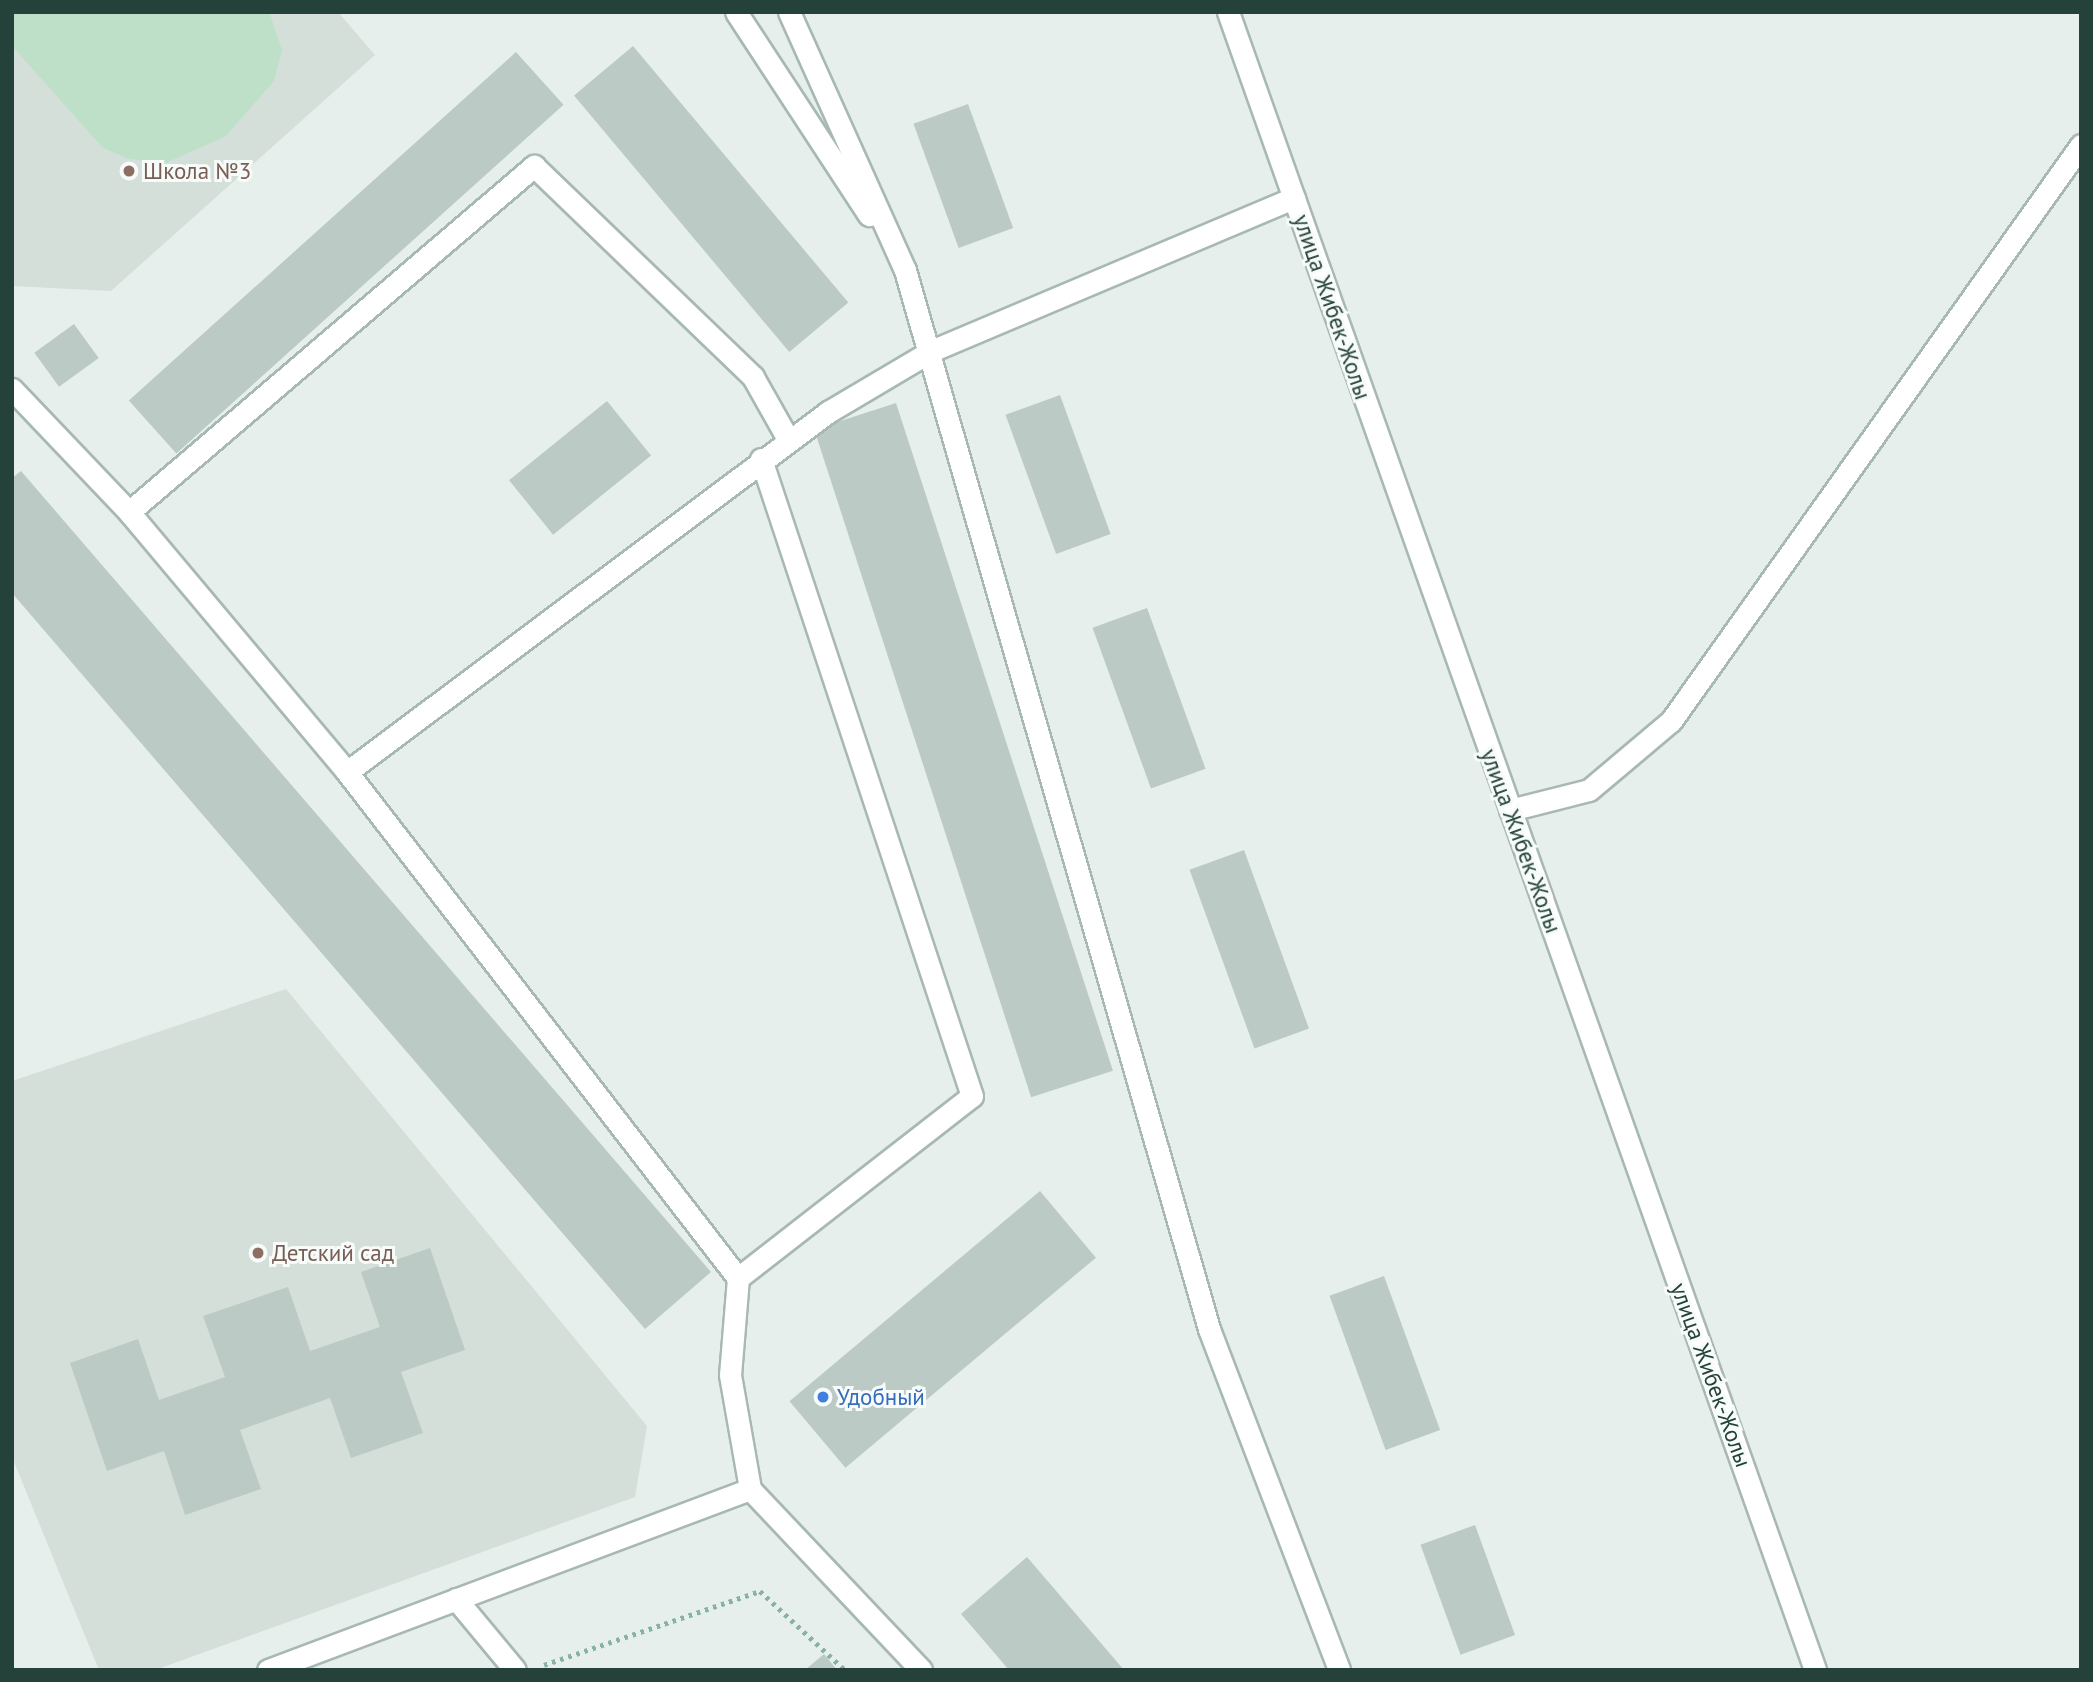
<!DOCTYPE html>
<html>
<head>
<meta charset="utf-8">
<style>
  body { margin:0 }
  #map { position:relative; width:2093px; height:1682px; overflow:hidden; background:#e6efeb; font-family:"PT Sans",sans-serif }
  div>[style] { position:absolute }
  .built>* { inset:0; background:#d4dfda }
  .green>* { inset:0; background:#bfe0c8 }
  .building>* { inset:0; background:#bbcac4; transform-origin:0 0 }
  .path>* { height:4.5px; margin-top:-2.25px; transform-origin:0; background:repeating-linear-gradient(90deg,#86b3a5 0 3.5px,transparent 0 8.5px) }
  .roads { filter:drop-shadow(2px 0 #a8b8b2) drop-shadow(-2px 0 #a8b8b2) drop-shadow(0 2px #a8b8b2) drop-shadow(0 -2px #a8b8b2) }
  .minor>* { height:21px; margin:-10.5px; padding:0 10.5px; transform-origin:10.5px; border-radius:10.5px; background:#fff }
  .dots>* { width:19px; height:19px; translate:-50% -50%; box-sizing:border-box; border:4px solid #f7fbf9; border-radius:50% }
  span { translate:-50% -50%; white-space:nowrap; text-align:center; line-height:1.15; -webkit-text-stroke:6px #f7fbf9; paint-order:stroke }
  .education-label { font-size:23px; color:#785e54 }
  .left { translate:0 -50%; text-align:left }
  .street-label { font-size:23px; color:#24423a }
  .shop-label { font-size:23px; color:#366cbe }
  .frame { position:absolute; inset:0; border:14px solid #24423a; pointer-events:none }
</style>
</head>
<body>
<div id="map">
  <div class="built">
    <div style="clip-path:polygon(12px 12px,338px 12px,375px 55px,111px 291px,12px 286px)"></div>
    <div style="clip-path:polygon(286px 989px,647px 1426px,635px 1497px,155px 1670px,99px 1670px,12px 1457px,12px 1081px)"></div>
  </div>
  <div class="green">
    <div style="clip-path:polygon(12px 12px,269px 12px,282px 50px,274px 81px,226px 136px,166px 163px,129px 159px,103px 148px,12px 46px)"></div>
  </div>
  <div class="building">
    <div style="left:633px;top:46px;width:335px;height:77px;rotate:50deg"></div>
    <div style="left:516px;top:52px;width:71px;height:521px;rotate:48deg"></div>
    <div style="left:968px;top:104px;width:132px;height:58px;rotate:70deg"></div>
    <div style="left:74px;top:324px;width:42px;height:49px;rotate:54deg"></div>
    <div style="left:1060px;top:395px;width:148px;height:58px;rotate:70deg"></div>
    <div style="left:607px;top:401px;width:70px;height:126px;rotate:51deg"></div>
    <div style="left:896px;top:403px;width:702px;height:86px;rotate:72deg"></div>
    <div style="clip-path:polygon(21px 471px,711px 1272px,645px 1329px,12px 593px,12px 478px)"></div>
    <div style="left:1147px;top:608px;width:171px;height:58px;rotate:70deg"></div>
    <div style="left:1244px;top:850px;width:190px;height:58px;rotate:70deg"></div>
    <div style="left:1040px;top:1191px;width:87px;height:327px;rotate:50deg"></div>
    <div style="clip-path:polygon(430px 1248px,465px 1350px,401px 1372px,423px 1433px,351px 1458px,330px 1398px,240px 1430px,261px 1489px,185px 1515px,164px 1451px,107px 1471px,70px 1363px,138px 1339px,159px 1400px,225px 1377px,203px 1316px,288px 1287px,310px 1351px,380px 1327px,361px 1272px)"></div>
    <div style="left:1384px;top:1276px;width:164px;height:58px;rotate:70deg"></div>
    <div style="left:1475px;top:1525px;width:117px;height:58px;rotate:70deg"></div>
    <div style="clip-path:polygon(1027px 1557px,1124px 1670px,1009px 1670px,961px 1614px)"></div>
    <div style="clip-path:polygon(824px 1654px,837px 1670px,805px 1670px)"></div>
  </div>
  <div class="path">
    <div style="left:544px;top:1665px;width:228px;rotate:-18.9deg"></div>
    <div style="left:760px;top:1591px;width:116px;rotate:42.9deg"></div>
  </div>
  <div class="roads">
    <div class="minor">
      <div style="left:736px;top:12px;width:243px;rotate:56.8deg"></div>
      <div style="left:789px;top:12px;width:283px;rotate:65.8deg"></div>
      <div style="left:905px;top:270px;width:1102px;rotate:73.98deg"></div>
      <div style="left:1209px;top:1329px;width:365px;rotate:69.1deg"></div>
      <div style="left:1228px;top:12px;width:1759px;rotate:70.5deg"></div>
      <div style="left:12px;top:389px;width:170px;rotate:46.4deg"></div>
      <div style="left:129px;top:512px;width:339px;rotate:50deg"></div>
      <div style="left:347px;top:772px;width:639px;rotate:52.31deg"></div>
      <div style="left:738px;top:1278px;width:97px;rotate:94.7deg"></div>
      <div style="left:730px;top:1375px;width:116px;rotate:80deg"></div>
      <div style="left:750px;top:1489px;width:249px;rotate:46.6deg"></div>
      <div style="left:129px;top:512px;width:533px;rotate:-40.51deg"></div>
      <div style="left:534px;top:166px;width:304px;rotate:43.9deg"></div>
      <div style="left:753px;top:377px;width:71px;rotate:60.6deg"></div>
      <div style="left:347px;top:772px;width:601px;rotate:-36.81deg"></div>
      <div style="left:828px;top:412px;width:120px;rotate:-30.6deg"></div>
      <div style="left:931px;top:351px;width:394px;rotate:-22.9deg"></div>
      <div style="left:1510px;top:810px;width:81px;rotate:-14.2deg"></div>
      <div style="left:1589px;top:790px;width:107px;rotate:-40.1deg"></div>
      <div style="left:1671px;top:721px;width:707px;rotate:-54.56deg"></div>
      <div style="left:738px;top:1278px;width:296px;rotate:-37.9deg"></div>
      <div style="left:972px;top:1096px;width:671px;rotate:-108.33deg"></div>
      <div style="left:456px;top:1599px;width:92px;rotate:50.3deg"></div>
      <div style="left:268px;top:1670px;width:515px;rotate:-20.58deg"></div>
    </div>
  </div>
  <div class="dots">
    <div style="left:129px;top:171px;background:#8d6e63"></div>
    <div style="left:258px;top:1253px;background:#8d6e63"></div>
    <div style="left:823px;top:1397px;background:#3f7fe0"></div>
  </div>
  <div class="education-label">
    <span class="left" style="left:143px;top:171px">Школа №3</span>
    <span class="left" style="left:272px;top:1253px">Детский сад</span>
  </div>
  <div class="street-label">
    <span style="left:1332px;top:307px;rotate:71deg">улица Жибек-Жолы</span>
    <span style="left:1521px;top:841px;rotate:70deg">улица Жибек-Жолы</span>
    <span style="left:1711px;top:1375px;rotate:70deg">улица Жибек-Жолы</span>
  </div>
  <div class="shop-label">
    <span class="left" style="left:837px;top:1397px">Удобный</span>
  </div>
  <div class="frame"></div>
</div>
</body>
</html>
